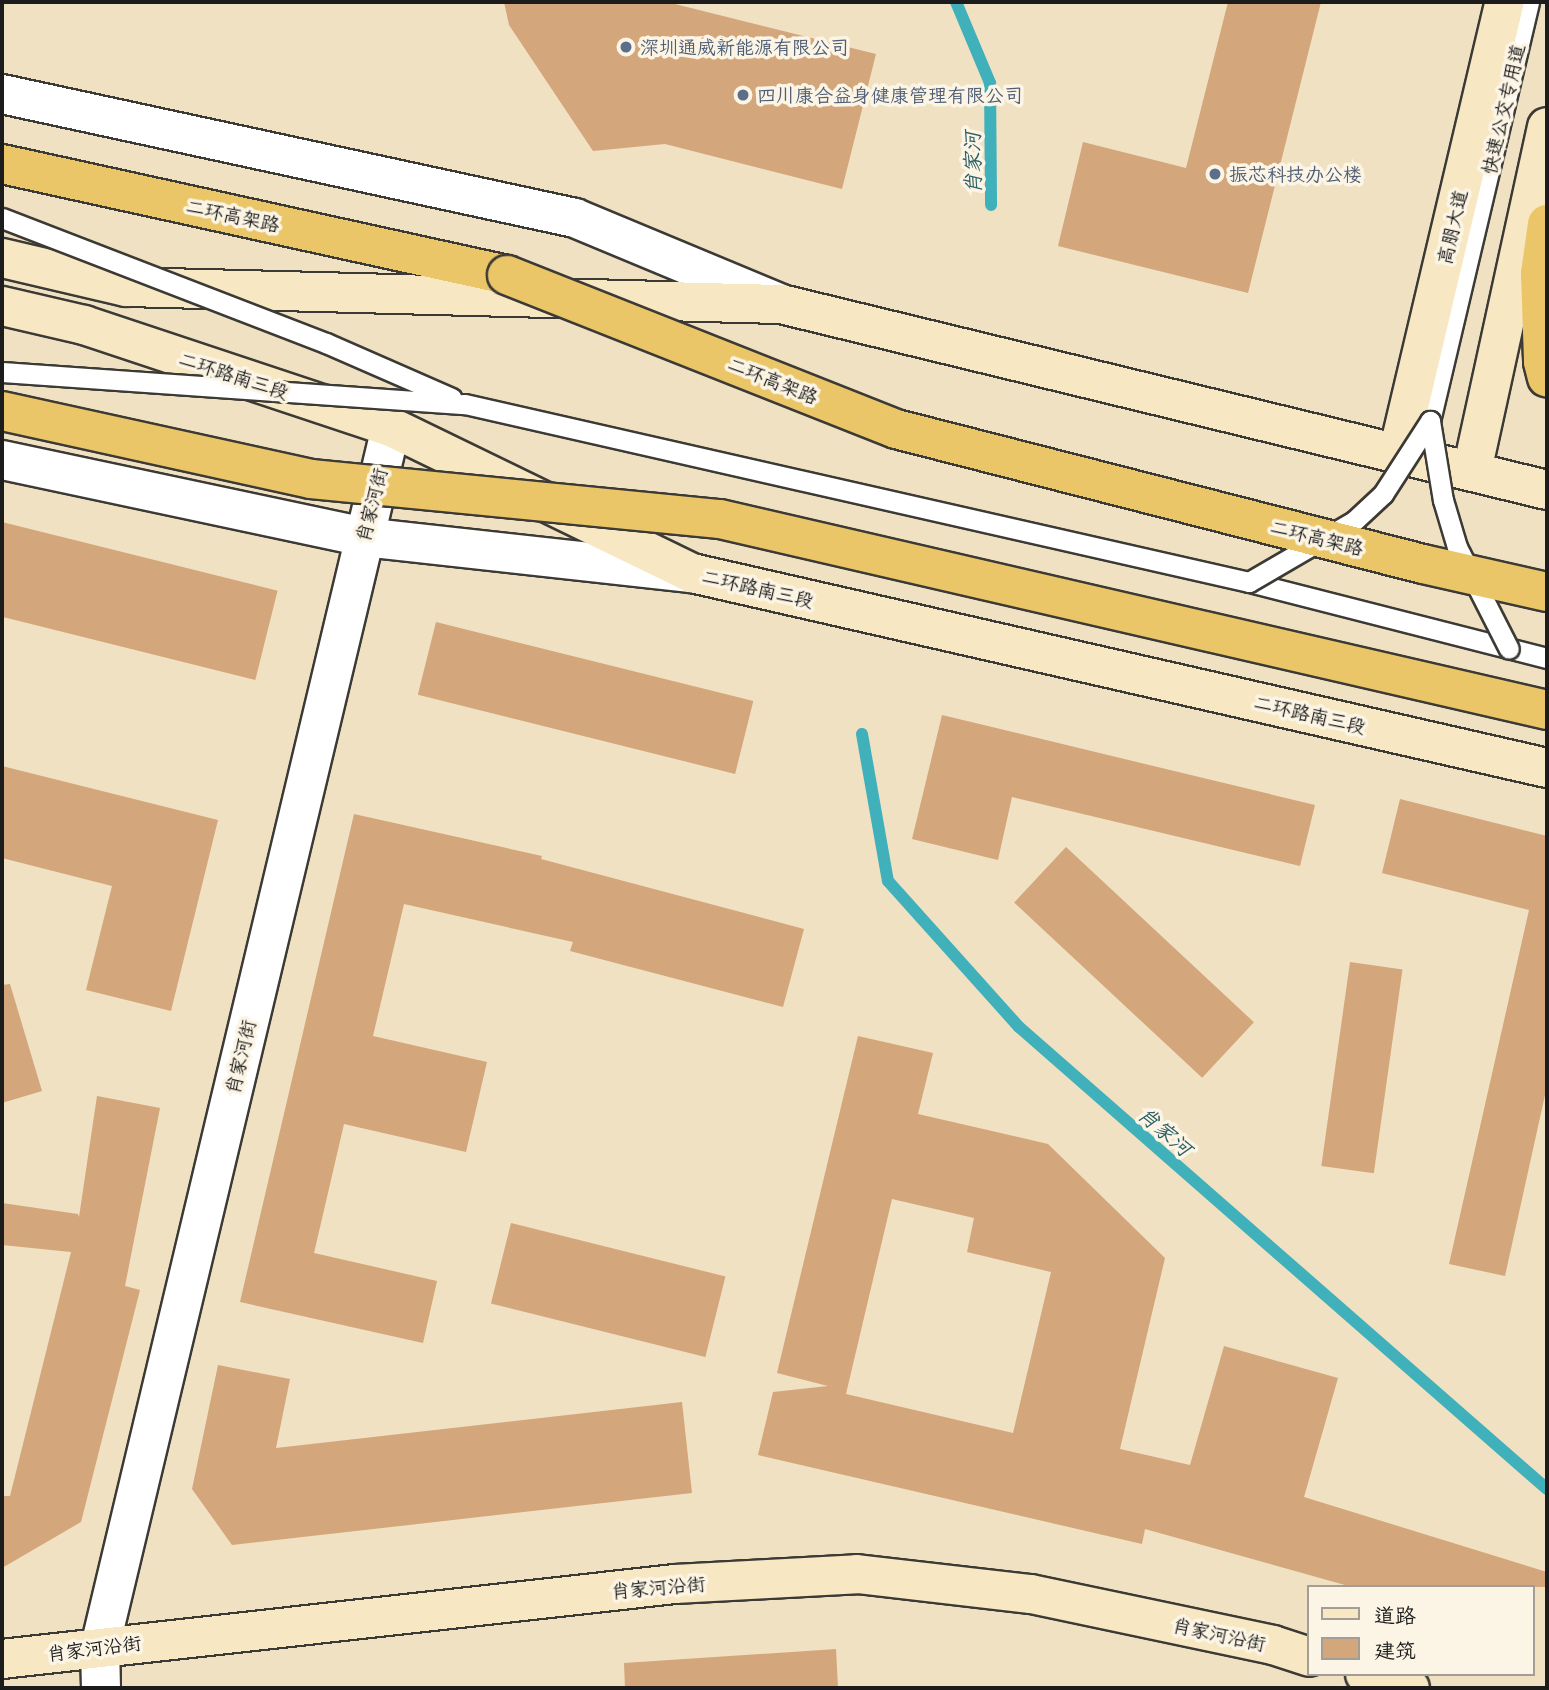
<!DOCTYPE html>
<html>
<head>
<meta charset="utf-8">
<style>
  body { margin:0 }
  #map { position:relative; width:1549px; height:1690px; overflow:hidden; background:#f0e1c2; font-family:"Playpen Sans","LXGW WenKai TC",sans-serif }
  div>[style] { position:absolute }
  .stream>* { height:12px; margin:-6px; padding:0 6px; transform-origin:6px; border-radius:6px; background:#40b0bb }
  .building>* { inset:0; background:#d3a67b; transform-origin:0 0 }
  .roads { filter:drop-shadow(2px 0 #3c3a35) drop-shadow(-2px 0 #3c3a35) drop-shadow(0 2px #3c3a35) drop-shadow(0 -2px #3c3a35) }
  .service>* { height:19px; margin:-9.5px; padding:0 9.5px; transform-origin:9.5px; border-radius:9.5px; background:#fff }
  .minor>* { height:38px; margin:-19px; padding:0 19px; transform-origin:19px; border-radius:19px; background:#fff }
  .tertiary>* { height:38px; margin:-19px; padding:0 19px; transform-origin:19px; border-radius:19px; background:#fff }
  .secondary>* { height:38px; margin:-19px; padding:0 19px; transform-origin:19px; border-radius:19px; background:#f7e8c3 }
  .trunk>* { height:38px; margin:-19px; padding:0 19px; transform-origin:19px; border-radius:19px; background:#ebc669 }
  .bridges { filter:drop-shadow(2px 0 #3c3a35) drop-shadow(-2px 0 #3c3a35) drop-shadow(0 2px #3c3a35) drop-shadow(0 -2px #3c3a35) }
  .service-bridge>* { height:19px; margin:-9.5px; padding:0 9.5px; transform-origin:9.5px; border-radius:9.5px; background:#fff }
  .trunk-bridge>* { height:38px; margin:-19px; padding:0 19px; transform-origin:19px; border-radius:19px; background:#ebc669 }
  .dots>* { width:19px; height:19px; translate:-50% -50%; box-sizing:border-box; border:4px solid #fcf5e5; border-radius:50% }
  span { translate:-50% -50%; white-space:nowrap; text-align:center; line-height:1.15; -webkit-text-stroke:7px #fcf5e5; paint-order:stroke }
  .service-label { font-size:19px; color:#4e5e75 }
  .left { translate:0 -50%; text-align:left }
  .street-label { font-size:19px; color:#1c1c1c }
  .water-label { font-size:21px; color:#2c5f64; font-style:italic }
  .frame { position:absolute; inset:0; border:4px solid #1c1c1c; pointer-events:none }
  .legend { position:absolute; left:1307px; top:1585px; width:228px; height:91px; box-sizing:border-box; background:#fcf5e5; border:2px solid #a29e95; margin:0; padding:9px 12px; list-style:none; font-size:21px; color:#1c1c1c }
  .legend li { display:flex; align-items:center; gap:14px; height:35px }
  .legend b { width:35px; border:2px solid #a29e95 }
</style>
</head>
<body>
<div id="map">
  <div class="stream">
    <div style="left:956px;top:2px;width:88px;rotate:67.2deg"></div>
    <div style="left:990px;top:83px;width:122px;rotate:89.5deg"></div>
    <div style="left:862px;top:734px;width:149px;rotate:80deg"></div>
    <div style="left:888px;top:881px;width:196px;rotate:48.1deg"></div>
    <div style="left:1019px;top:1027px;width:702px;rotate:41.19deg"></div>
  </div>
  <div class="building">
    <div style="clip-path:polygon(504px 2px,667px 2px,876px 54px,842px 189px,665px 144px,593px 151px,509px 25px)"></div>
    <div style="clip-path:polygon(1228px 2px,1321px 2px,1248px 293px,1058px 246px,1083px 142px,1186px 168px)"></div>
    <div style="left:2px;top:522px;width:284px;height:92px;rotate:14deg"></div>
    <div style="left:436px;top:622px;width:327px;height:75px;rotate:14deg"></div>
    <div style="clip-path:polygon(942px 715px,1315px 805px,1300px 866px,1012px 797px,998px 860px,912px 839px)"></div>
    <div style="clip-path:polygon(2px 766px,218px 820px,171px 1011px,86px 990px,112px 886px,2px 858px)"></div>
    <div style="clip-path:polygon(1400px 799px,1547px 836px,1547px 1086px,1505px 1276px,1449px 1264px,1529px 910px,1382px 873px)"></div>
    <div style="clip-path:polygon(354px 814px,542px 856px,541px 859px,804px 929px,783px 1007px,570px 951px,573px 942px,404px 904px,373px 1036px,487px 1062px,466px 1152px,344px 1124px,314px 1253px,437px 1281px,423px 1343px,240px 1302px)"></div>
    <div style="left:1066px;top:847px;width:257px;height:76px;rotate:43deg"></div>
    <div style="left:1350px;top:962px;width:53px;height:206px;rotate:8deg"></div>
    <div style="clip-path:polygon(10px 984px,42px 1091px,2px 1103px,2px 985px)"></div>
    <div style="clip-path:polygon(evenodd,858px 1036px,933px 1053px,918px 1114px,1048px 1144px,1165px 1258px,1120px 1449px,1190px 1465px,1224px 1346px,1338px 1378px,1304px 1497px,1547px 1572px,1547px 1587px,1352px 1587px,1145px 1529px,1142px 1544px,758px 1455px,773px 1392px,828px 1386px,777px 1373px,858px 1036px,892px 1199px,974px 1218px,967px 1252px,1051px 1272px,1013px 1433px,846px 1394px,892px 1199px)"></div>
    <div style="clip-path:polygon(97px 1096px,160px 1108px,125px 1286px,140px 1290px,81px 1522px,2px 1568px,2px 1496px,10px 1496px,71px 1252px,2px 1245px,2px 1203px,78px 1214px,79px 1217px)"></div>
    <div style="left:511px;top:1223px;width:221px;height:83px;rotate:14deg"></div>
    <div style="clip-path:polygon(218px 1365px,290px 1379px,276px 1448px,682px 1402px,692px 1493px,232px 1545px,192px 1489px)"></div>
    <div style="clip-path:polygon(836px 1649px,838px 1688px,625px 1688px,624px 1663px)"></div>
  </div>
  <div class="roads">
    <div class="service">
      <div style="left:1430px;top:421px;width:431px;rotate:-76.7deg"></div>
      <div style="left:1249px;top:582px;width:308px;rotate:14.3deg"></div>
    </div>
    <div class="minor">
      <div style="left:101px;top:1688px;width:41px;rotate:-91.4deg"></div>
      <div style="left:100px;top:1647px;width:1254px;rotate:-76.58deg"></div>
    </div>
    <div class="tertiary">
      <div style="left:2px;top:94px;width:586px;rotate:12.21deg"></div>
      <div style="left:575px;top:218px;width:221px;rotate:22.6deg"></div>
      <div style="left:2px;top:460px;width:369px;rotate:12deg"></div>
      <div style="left:363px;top:537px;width:329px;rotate:6.3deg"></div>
    </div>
    <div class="secondary">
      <div style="left:2px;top:258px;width:127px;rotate:13.2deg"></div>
      <div style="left:126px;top:287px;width:655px;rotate:1.49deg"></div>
      <div style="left:781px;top:304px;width:788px;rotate:13.65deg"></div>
      <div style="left:2px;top:306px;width:84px;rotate:13deg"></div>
      <div style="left:84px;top:325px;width:324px;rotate:18.4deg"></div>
      <div style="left:391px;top:427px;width:335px;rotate:25.9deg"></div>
      <div style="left:692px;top:573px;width:877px;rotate:12.85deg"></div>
      <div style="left:1398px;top:453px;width:464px;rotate:-76.7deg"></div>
      <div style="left:1472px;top:471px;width:352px;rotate:-77.7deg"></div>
      <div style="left:2px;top:1659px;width:677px;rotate:-6.36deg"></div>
      <div style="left:675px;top:1584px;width:182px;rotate:-3.1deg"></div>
      <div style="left:857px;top:1574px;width:175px;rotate:6.6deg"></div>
      <div style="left:1031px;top:1594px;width:247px;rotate:11.9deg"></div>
      <div style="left:1273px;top:1645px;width:38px;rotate:18deg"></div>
      <div style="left:1365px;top:1674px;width:47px;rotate:17.3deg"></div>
    </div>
    <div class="trunk">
      <div style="left:2px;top:164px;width:517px;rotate:12.4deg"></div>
      <div style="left:1547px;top:224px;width:50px;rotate:98deg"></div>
      <div style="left:1540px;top:274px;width:88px;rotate:88deg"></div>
      <div style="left:1543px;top:362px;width:16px;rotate:76deg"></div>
    </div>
  </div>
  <div class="bridges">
    <div class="service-bridge">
      <div style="left:2px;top:218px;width:347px;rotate:21.1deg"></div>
      <div style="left:326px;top:343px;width:137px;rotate:23.6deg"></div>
      <div style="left:2px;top:372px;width:464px;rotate:4deg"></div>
      <div style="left:465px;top:404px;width:804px;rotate:12.79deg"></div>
      <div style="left:1249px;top:582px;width:121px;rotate:-30.2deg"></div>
      <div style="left:1354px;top:521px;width:40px;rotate:-43deg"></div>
      <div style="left:1383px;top:494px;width:87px;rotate:-57.2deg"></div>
      <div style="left:1430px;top:421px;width:80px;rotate:80.7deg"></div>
      <div style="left:1443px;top:500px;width:49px;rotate:73.4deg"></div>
      <div style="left:1457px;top:547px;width:114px;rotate:63deg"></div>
    </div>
    <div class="trunk-bridge">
      <div style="left:507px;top:275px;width:418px;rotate:21.6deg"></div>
      <div style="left:896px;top:429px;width:544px;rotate:14.37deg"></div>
      <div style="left:1423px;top:564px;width:127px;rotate:12.7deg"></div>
      <div style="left:2px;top:411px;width:316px;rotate:12.4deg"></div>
      <div style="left:311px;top:479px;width:411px;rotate:5.6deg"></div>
      <div style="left:720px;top:519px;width:849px;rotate:13deg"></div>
    </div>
  </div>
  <div class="dots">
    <div style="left:626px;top:47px;background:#5c6f8a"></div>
    <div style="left:743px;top:95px;background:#5c6f8a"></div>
    <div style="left:1215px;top:174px;background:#5c6f8a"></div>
  </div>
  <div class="service-label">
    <span class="left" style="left:640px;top:47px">深圳通威新能源有限公司</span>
    <span class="left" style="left:757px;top:95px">四川康合益身健康管理有限公司</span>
    <span class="left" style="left:1229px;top:174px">振芯科技办公楼</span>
  </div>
  <div class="street-label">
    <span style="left:1503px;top:109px;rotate:-77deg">快速公交专用道</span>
    <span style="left:233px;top:215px;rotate:12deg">二环高架路</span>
    <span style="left:1452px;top:227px;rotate:-77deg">高朋大道</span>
    <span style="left:234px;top:375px;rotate:18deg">二环路南三段</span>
    <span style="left:773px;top:380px;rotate:22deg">二环高架路</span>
    <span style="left:371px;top:505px;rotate:-76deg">肖家河街</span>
    <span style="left:1317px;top:537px;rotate:14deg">二环高架路</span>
    <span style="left:758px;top:588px;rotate:13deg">二环路南三段</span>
    <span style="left:1310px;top:714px;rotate:13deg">二环路南三段</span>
    <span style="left:240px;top:1057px;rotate:-77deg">肖家河街</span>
    <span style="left:658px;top:1587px;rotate:-5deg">肖家河沿街</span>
    <span style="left:1219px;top:1634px;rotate:12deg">肖家河沿街</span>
    <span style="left:94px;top:1648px;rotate:-7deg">肖家河沿街</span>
  </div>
  <div class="water-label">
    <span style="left:971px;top:163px;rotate:-91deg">肖家河</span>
    <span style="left:1166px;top:1130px;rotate:41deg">肖家河</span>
  </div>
  <div class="frame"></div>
  <ul class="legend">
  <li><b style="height:9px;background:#f7e8c3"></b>道路</li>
  <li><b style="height:19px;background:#d3a67b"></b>建筑</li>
  </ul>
</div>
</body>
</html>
